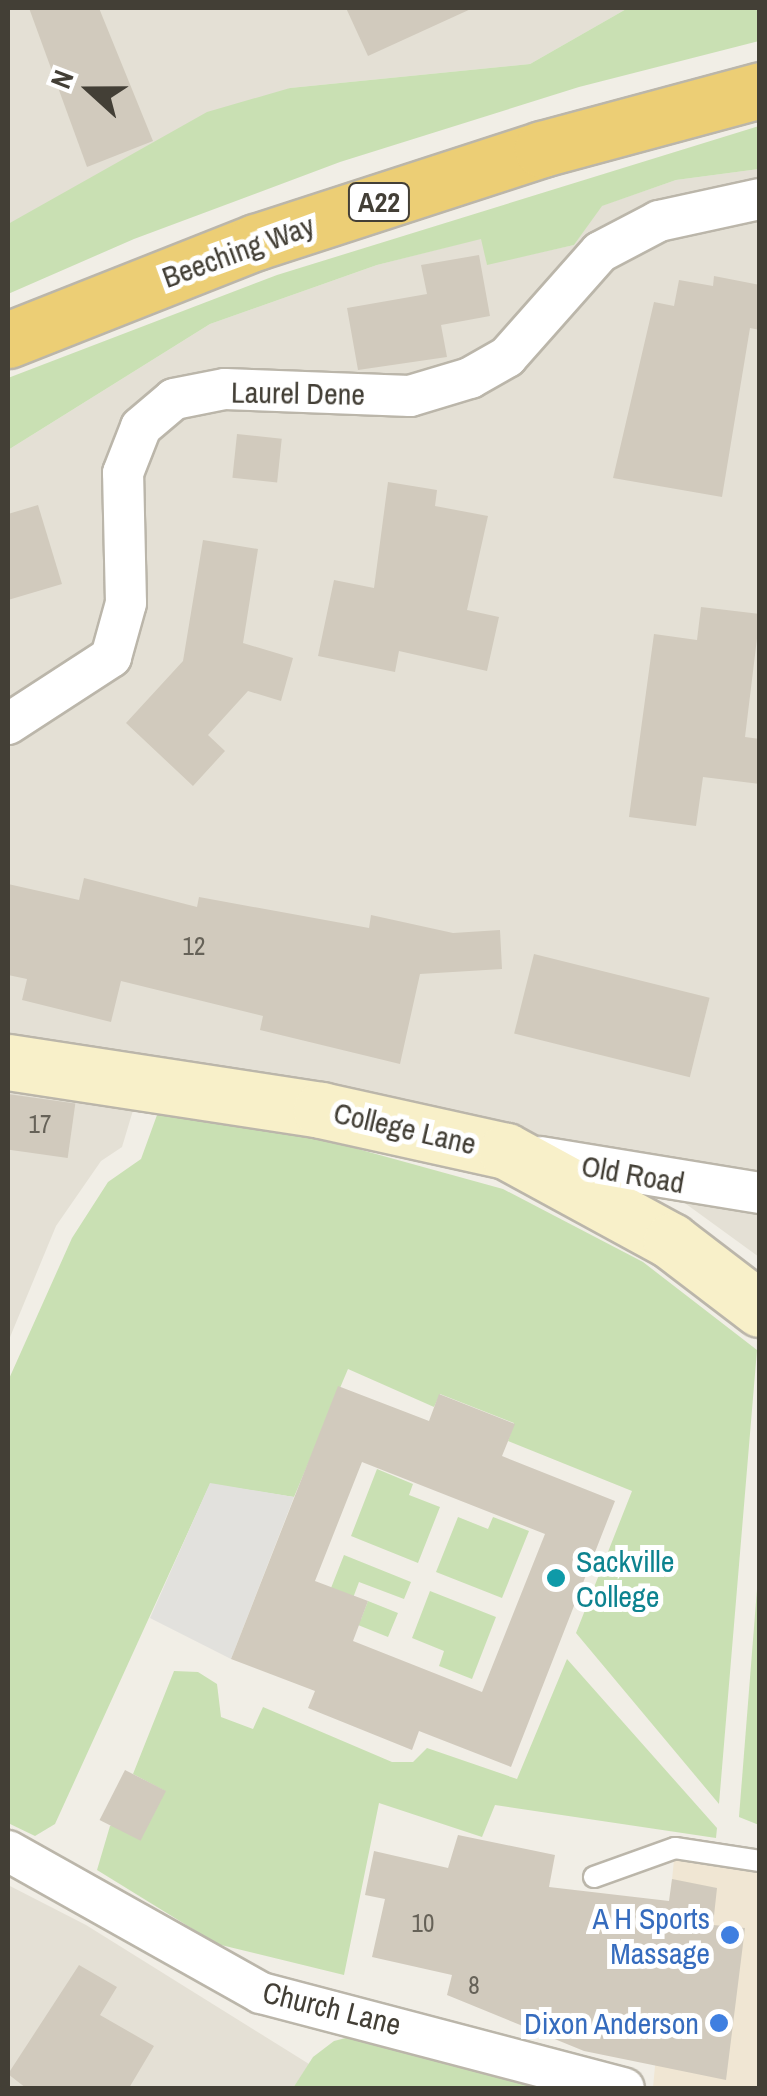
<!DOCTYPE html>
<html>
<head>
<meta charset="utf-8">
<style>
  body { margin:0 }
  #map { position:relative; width:767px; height:2096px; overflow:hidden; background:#f1eee6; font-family:"Archivo Narrow",sans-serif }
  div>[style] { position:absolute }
  .residential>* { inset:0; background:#e4e0d5 }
  .commercial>* { inset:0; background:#f0e6d3 }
  .green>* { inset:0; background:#c9e0b3 }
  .parking>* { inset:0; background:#e2e1dd }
  .building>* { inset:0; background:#d1cabd; transform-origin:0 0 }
  .roads { filter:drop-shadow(2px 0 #bbb6aa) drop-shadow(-2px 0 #bbb6aa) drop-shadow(0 2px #bbb6aa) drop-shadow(0 -2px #bbb6aa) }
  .lane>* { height:20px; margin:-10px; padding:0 10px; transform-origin:10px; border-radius:10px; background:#fff }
  .street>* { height:40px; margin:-20px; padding:0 20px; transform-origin:20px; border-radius:20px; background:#fff }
  .secondary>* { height:55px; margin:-27.5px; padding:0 27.5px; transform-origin:27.5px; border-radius:27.5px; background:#f8f0c9 }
  .highway>* { height:55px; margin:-27.5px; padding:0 27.5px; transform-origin:27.5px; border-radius:27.5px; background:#ecce75 }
  .dots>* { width:28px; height:28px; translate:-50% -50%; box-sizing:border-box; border:5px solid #fff; border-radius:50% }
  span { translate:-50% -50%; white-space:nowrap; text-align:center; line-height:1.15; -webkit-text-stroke:10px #fff; paint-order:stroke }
  .number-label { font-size:25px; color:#666258 }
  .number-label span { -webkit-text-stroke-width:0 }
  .shield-label span { padding:2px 8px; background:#fff; border:2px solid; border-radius:8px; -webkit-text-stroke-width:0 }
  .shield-label { font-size:28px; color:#433f36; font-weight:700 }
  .street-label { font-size:30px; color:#433f36 }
  .culture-label { font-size:30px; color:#0d838f }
  .left { translate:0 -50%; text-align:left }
  .shop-label { font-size:30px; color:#366cbe }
  .right { translate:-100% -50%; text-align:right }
  .frame { position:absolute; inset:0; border:10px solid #433f36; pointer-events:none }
  .north { position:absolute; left:40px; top:40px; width:100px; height:100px; -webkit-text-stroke:8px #fff; paint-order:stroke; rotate:291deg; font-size:28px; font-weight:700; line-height:40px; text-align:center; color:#433f36 }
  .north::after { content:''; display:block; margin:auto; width:35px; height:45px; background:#433f36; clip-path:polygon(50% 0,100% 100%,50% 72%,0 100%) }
</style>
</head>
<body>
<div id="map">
  <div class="residential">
    <div style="clip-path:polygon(8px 8px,628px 8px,530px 64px,290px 88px,8px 224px)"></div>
    <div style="clip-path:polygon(759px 169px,759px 1257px,682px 1201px,408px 1099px,150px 1054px,122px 1147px,101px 1161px,56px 1226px,8px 1342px,8px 450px,210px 324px,377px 265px,482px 238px,487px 264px,574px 245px,601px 206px,676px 180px)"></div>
    <div style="clip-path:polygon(8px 1885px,86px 1925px,309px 2064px,293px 2088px,8px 2088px)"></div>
  </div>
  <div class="commercial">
    <div style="clip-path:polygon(675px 1848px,759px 1861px,759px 2088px,653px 2088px)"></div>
  </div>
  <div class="green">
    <div style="clip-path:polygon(628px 8px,759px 8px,759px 41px,579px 87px,340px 162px,134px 239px,8px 294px,8px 224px,207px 112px,290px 88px,530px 64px)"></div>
    <div style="clip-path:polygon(759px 126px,759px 169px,676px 180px,602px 206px,574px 245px,487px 265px,481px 239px,377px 265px,210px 324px,8px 450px,8px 378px,277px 275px)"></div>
    <div style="clip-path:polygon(161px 1104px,278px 1127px,503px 1189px,643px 1262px,757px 1350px,719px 1804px,576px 1633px,632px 1491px,508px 1441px,514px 1423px,440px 1394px,434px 1407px,348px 1369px,294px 1497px,210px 1484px,55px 1824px,35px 1836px,8px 1823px,8px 1381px,72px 1238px,108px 1182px,141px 1159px)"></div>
    <div style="clip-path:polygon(377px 1469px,413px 1484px,409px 1495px,440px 1507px,418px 1563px,351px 1536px)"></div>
    <div style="clip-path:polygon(458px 1517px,488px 1529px,493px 1517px,529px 1531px,502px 1598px,436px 1572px)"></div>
    <div style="clip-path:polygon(344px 1555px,411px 1582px,404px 1599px,359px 1582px,347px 1614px,361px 1619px,368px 1601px,398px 1613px,388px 1637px,358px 1625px,318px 1621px)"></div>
    <div style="clip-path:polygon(759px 1564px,760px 1825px,759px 1825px,739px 1817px)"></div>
    <div style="clip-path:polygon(430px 1591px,496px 1617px,472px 1679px,439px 1666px,444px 1651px,412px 1638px)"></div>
    <div style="clip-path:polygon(567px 1659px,717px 1828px,716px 1838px,495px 1805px,482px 1837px,379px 1803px,344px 1975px,217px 1944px,97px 1870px,110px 1826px,165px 1791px,133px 1774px,174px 1671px,198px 1672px,217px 1684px,221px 1717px,253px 1729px,263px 1707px,392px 1762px,413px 1762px,427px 1748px,517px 1779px)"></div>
    <div style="clip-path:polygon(365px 2033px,555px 2088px,293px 2088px,313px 2057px,334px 2041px)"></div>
  </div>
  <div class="parking">
    <div style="clip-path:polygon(210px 1483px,294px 1497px,231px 1659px,150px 1618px)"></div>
  </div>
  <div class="building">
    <div style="clip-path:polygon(29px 8px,99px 8px,153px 141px,87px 167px)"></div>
    <div style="clip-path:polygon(346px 8px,473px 8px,368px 56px)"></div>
    <div style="clip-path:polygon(479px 255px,490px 316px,441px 325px,447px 357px,358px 370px,347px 308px,427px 294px,421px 265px)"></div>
    <div style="clip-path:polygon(714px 276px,760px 285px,760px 330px,750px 328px,722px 497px,613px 478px,654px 302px,674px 306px,679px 280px,713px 286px)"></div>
    <div style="left:237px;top:434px;width:45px;height:44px;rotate:6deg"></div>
    <div style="clip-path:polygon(388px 482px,437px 490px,435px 506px,488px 516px,467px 610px,499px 617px,487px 671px,399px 651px,395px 672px,318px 656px,334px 580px,374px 588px)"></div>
    <div style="clip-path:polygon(38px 505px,62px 584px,8px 600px,8px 514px)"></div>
    <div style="clip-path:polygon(203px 540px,258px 549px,243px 643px,293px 658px,281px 701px,248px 691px,208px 735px,225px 751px,193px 786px,126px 723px,183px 661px)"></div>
    <div style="clip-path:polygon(701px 607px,760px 614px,745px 737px,760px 739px,760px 784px,703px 777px,696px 826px,629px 817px,654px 634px,697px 640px)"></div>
    <div style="clip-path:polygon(84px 878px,197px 907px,199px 897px,369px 928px,371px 915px,453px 933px,500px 930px,502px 969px,420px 974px,400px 1064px,260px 1030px,263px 1016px,121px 981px,111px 1022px,22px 1000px,27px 979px,8px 975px,8px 884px,79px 900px)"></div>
    <div style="left:534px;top:954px;width:181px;height:82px;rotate:14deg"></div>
    <div style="left:8px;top:1094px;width:68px;height:55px;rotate:8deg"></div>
    <div style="clip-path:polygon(evenodd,338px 1386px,429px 1421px,439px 1394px,515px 1424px,502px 1456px,615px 1501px,511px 1767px,419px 1731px,412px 1750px,308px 1708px,315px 1691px,231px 1659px,338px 1386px,362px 1462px,545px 1534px,482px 1692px,353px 1641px,368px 1601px,315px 1581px,362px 1462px)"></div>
    <div style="left:125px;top:1770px;width:46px;height:56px;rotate:27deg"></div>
    <div style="clip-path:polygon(458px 1835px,555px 1855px,549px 1887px,669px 1901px,672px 1879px,717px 1888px,713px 1925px,745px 1928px,726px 2080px,584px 2051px,447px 1995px,452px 1975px,372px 1957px,385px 1899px,365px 1895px,374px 1851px,448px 1868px)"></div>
    <div style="clip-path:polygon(79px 1965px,117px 1987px,100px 2015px,154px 2046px,129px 2088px,26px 2088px,8px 2074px)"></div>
  </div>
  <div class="roads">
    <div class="lane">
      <div style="left:594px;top:1877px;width:86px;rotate:-19.7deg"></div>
      <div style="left:675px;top:1848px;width:86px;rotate:8.7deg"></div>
    </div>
    <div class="street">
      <div style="left:8px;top:724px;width:123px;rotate:-33deg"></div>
      <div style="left:111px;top:657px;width:56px;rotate:-74.5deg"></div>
      <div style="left:126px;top:603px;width:130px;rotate:-91.3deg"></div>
      <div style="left:123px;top:473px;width:49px;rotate:-68.6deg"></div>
      <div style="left:141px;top:427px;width:43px;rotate:-40.3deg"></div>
      <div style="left:174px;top:399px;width:52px;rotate:-11.1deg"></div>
      <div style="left:225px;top:389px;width:185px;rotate:2.2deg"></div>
      <div style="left:410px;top:396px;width:63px;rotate:-16.7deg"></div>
      <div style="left:470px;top:378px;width:43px;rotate:-29.6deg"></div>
      <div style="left:507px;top:357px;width:140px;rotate:-48.5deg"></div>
      <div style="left:600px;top:252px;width:67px;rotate:-27.7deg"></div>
      <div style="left:659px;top:221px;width:103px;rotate:-12.3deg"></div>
      <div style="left:540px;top:1157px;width:223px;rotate:9.3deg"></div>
      <div style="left:8px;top:1851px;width:290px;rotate:29.3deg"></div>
      <div style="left:261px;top:1993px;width:375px;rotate:14.7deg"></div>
    </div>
    <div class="secondary">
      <div style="left:8px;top:1062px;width:317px;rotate:8.7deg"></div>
      <div style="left:321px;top:1110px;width:189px;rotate:12.5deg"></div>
      <div style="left:506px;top:1151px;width:188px;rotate:28.6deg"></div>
      <div style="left:671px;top:1241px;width:112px;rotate:37.4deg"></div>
    </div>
    <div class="highway">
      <div style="left:8px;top:340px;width:267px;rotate:-21.6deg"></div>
      <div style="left:256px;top:242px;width:301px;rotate:-18deg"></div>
      <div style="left:542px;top:149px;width:226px;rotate:-15.1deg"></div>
    </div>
  </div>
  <div class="dots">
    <div style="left:556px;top:1578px;background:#0f9aa8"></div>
    <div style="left:730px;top:1935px;background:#3f7fe0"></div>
    <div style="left:719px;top:2023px;background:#3f7fe0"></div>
  </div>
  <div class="number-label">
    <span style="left:194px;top:946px">12</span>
    <span style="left:40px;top:1124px">17</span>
    <span style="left:423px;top:1923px">10</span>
    <span style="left:474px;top:1985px">8</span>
  </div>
  <div class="shield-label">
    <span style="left:379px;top:202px">A22</span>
  </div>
  <div class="street-label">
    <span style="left:238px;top:251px;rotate:-20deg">Beeching Way</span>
    <span style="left:298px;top:393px;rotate:1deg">Laurel Dene</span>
    <span style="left:405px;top:1128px;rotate:13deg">College Lane</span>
    <span style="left:633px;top:1174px;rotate:10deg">Old Road</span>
    <span style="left:332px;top:2008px;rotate:14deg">Church Lane</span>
  </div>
  <div class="culture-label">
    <span class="left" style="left:576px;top:1578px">Sackville<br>College</span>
  </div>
  <div class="shop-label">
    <span class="right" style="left:710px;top:1935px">A H Sports<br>Massage</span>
    <span class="right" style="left:699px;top:2023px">Dixon Anderson</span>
  </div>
  <div class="frame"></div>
  <div class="north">N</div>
</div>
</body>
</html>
